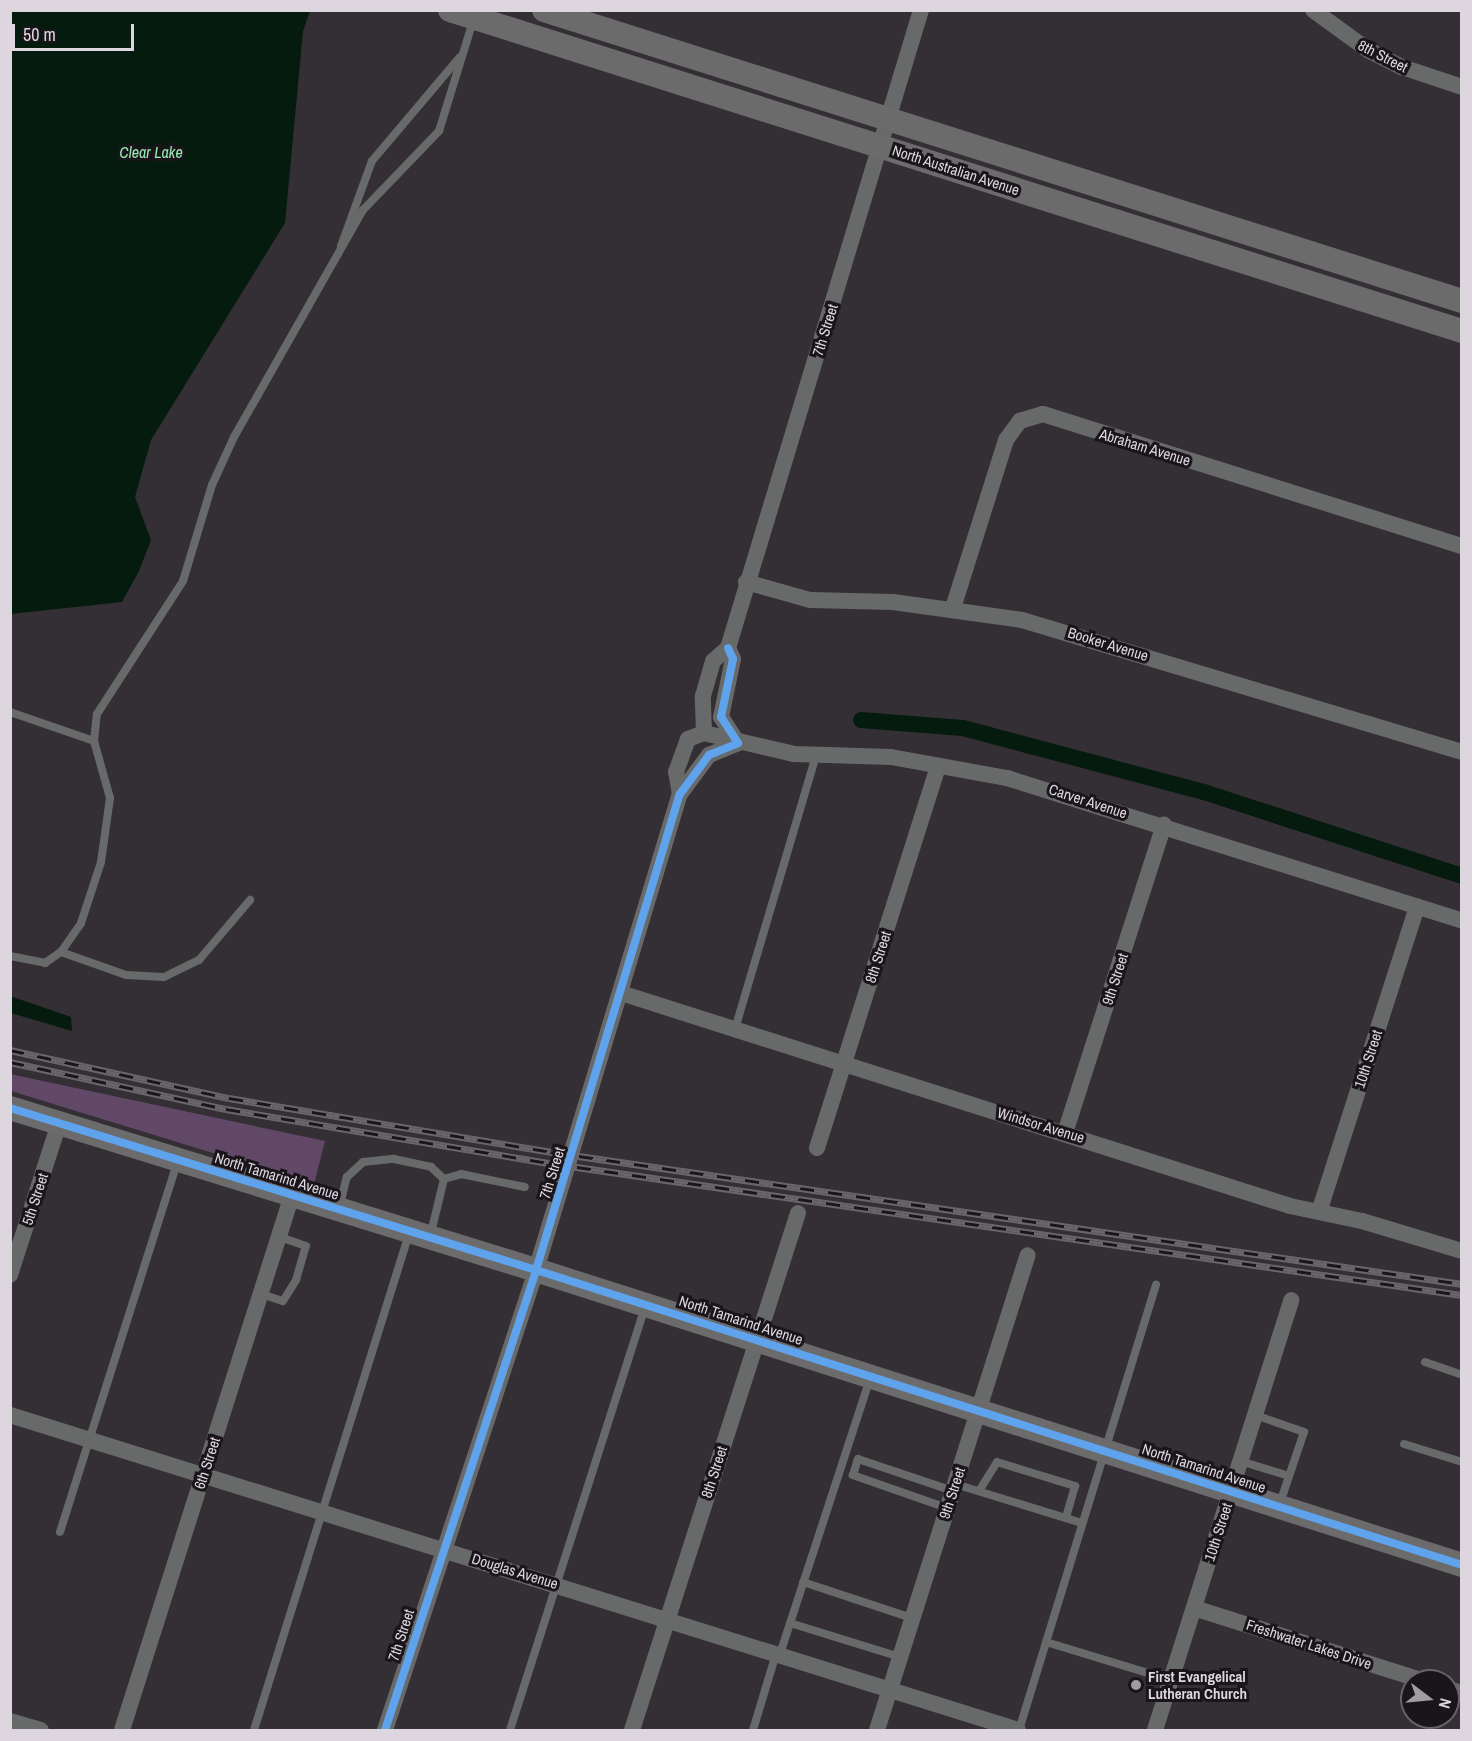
<!DOCTYPE html>
<html>
<head>
<meta charset="utf-8">
<style>
  body { margin:0 }
  #map { position:relative; width:1472px; height:1741px; overflow:hidden; background:#342e35; font-family:"Archivo Narrow",sans-serif }
  div>[style] { position:absolute }
  .green>* { inset:0; background:#624867 }
  .water>* { inset:0; background:#051b0d }
  .canal>* { height:16px; margin:-8px; padding:0 8px; transform-origin:8px; border-radius:8px; background:#051b0d }
  .lane>* { height:8px; margin:-4px; padding:0 4px; transform-origin:4px; border-radius:4px; background:#686a69 }
  .street>* { height:16px; margin:-8px; padding:0 8px; transform-origin:8px; border-radius:8px; background:#686a69 }
  .secondary>* { height:24px; margin:-12px; padding:0 12px; transform-origin:12px; border-radius:12px; background:#6b6b6c }
  .rail>* { height:7px; margin-top:-3.5px; transform-origin:0; background:repeating-linear-gradient(90deg,#1a151b 0 14px,#69666a 0 28px); box-sizing:border-box; border-block:2px solid #69666a }
  .cycleway>* { height:8px; margin:-4px; padding:0 4px; transform-origin:4px; border-radius:4px; background:#60a3ed }
  .dots>* { width:16px; height:16px; translate:-50% -50%; box-sizing:border-box; border:3px solid #1a151b; border-radius:50% }
  span { translate:-50% -50%; white-space:nowrap; text-align:center; line-height:1.15; -webkit-text-stroke:6px #1a151b; paint-order:stroke }
  .street-label { font-size:15px; color:#ded6df }
  .poi-label { font-size:15px; color:#ded6df; font-weight:700 }
  .left { translate:0 -50%; text-align:left }
  .water-label { font-size:16px; color:#96e8b2; font-style:italic }
  .frame { position:absolute; inset:0; border:12px solid #ded6df; pointer-events:none }
  .north { position:absolute; left:1400px; top:1669px; width:60px; height:60px; box-sizing:border-box; background:#1a151b; border:2px solid #686269; border-radius:50%; rotate:106deg; font-size:16px; font-weight:700; line-height:24px; text-align:center; color:#ded6df }
  .north::after { content:''; display:block; margin:auto; width:21px; height:27px; background:#a29ba4; clip-path:polygon(50% 0,100% 100%,50% 72%,0 100%) }
  .scale { position:absolute; left:12px; top:24px; width:122px; height:27px; box-sizing:border-box; border:3px solid #ded6df; border-top:0; padding-left:8px; font-size:18px; line-height:21px; white-space:nowrap; color:#ded6df; -webkit-text-stroke:4px #1a151b; paint-order:stroke }
</style>
</head>
<body>
<div id="map">
  <div class="green">
    <div style="clip-path:polygon(10px 1074px,325px 1141px,314px 1184px,11px 1091px)"></div>
  </div>
  <div class="water">
    <div style="clip-path:polygon(10px 11px,310px 11px,303px 31px,285px 223px,151px 440px,135px 497px,151px 540px,139px 571px,122px 602px,11px 614px)"></div>
    <div style="clip-path:polygon(10px 996px,71px 1017px,72px 1031px,11px 1013px)"></div>
  </div>
  <div class="canal">
    <div style="left:861px;top:720px;width:102px;rotate:4.5deg"></div>
    <div style="left:963px;top:728px;width:253px;rotate:14.9deg"></div>
    <div style="left:1207px;top:793px;width:268px;rotate:18deg"></div>
  </div>
  <div class="lane">
    <div style="left:341px;top:246px;width:90px;rotate:-70deg"></div>
    <div style="left:372px;top:161px;width:136px;rotate:-49.8deg"></div>
    <div style="left:10px;top:712px;width:89px;rotate:19deg"></div>
    <div style="left:61px;top:952px;width:69px;rotate:19.5deg"></div>
    <div style="left:126px;top:975px;width:38px;rotate:3deg"></div>
    <div style="left:164px;top:977px;width:39px;rotate:-26deg"></div>
    <div style="left:199px;top:960px;width:79px;rotate:-49.6deg"></div>
    <div style="left:10px;top:956px;width:36px;rotate:11deg"></div>
    <div style="left:45px;top:963px;width:19px;rotate:-35deg"></div>
    <div style="left:61px;top:952px;width:35px;rotate:-55deg"></div>
    <div style="left:81px;top:923px;width:64px;rotate:-71.8deg"></div>
    <div style="left:101px;top:862px;width:65px;rotate:-82deg"></div>
    <div style="left:110px;top:798px;width:59px;rotate:-105.7deg"></div>
    <div style="left:94px;top:741px;width:27px;rotate:-84deg"></div>
    <div style="left:97px;top:714px;width:158px;rotate:-57.1deg"></div>
    <div style="left:183px;top:581px;width:100px;rotate:-73.2deg"></div>
    <div style="left:212px;top:485px;width:53px;rotate:-65.4deg"></div>
    <div style="left:234px;top:437px;width:261px;rotate:-60.4deg"></div>
    <div style="left:363px;top:210px;width:110px;rotate:-46.1deg"></div>
    <div style="left:439px;top:131px;width:115px;rotate:-72.8deg"></div>
    <div style="left:735px;top:1029px;width:285px;rotate:-73.5deg"></div>
    <div style="left:444px;top:1179px;width:18px;rotate:-16deg"></div>
    <div style="left:461px;top:1174px;width:65px;rotate:11.5deg"></div>
    <div style="left:339px;top:1208px;width:32px;rotate:-76deg"></div>
    <div style="left:347px;top:1177px;width:22px;rotate:-43deg"></div>
    <div style="left:363px;top:1162px;width:31px;rotate:-6deg"></div>
    <div style="left:394px;top:1159px;width:38px;rotate:12deg"></div>
    <div style="left:431px;top:1167px;width:18px;rotate:43deg"></div>
    <div style="left:444px;top:1179px;width:60px;rotate:103.6deg"></div>
    <div style="left:261px;top:1294px;width:23px;rotate:18deg"></div>
    <div style="left:283px;top:1301px;width:25px;rotate:-58deg"></div>
    <div style="left:296px;top:1280px;width:35px;rotate:-74deg"></div>
    <div style="left:306px;top:1246px;width:28px;rotate:-161deg"></div>
    <div style="left:1425px;top:1362px;width:39px;rotate:19deg"></div>
    <div style="left:1255px;top:1415px;width:52px;rotate:19.1deg"></div>
    <div style="left:1304px;top:1432px;width:78px;rotate:108.7deg"></div>
    <div style="left:1404px;top:1444px;width:61px;rotate:17.2deg"></div>
    <div style="left:1240px;top:1461px;width:51px;rotate:17deg"></div>
    <div style="left:955px;top:1484px;width:133px;rotate:17.1deg"></div>
    <div style="left:979px;top:1491px;width:34px;rotate:-58deg"></div>
    <div style="left:997px;top:1462px;width:82px;rotate:17.1deg"></div>
    <div style="left:1075px;top:1486px;width:33px;rotate:106deg"></div>
    <div style="left:947px;top:1508px;width:100px;rotate:-160.7deg"></div>
    <div style="left:853px;top:1475px;width:17px;rotate:-73deg"></div>
    <div style="left:858px;top:1459px;width:100px;rotate:18.6deg"></div>
    <div style="left:60px;top:1532px;width:387px;rotate:-72.4deg"></div>
    <div style="left:803px;top:1582px;width:115px;rotate:18.3deg"></div>
    <div style="left:790px;top:1623px;width:115px;rotate:17.2deg"></div>
    <div style="left:1046px;top:1642px;width:131px;rotate:16.9deg"></div>
    <div style="left:780px;top:1654px;width:289px;rotate:-71.9deg"></div>
    <div style="left:254px;top:1730px;width:520px;rotate:-72.65deg"></div>
    <div style="left:510px;top:1730px;width:443px;rotate:-72.3deg"></div>
    <div style="left:753px;top:1730px;width:79px;rotate:-73.2deg"></div>
    <div style="left:1019px;top:1730px;width:466px;rotate:-72.9deg"></div>
  </div>
  <div class="street">
    <div style="left:1313px;top:10px;width:68px;rotate:36deg"></div>
    <div style="left:1368px;top:50px;width:38px;rotate:27deg"></div>
    <div style="left:1402px;top:67px;width:63px;rotate:18.4deg"></div>
    <div style="left:746px;top:582px;width:66px;rotate:15.7deg"></div>
    <div style="left:810px;top:600px;width:83px;rotate:1.4deg"></div>
    <div style="left:893px;top:602px;width:130px;rotate:7.9deg"></div>
    <div style="left:1022px;top:620px;width:459px;rotate:16.7deg"></div>
    <div style="left:953px;top:608px;width:176px;rotate:-72.5deg"></div>
    <div style="left:1006px;top:440px;width:24px;rotate:-54deg"></div>
    <div style="left:1020px;top:421px;width:24px;rotate:-17deg"></div>
    <div style="left:1043px;top:414px;width:439px;rotate:17.5deg"></div>
    <div style="left:704px;top:733px;width:92px;rotate:13.1deg"></div>
    <div style="left:794px;top:754px;width:97px;rotate:1.8deg"></div>
    <div style="left:891px;top:757px;width:118px;rotate:10.3deg"></div>
    <div style="left:1007px;top:778px;width:477px;rotate:17.4deg"></div>
    <div style="left:704px;top:733px;width:37px;rotate:-92deg"></div>
    <div style="left:703px;top:696px;width:36px;rotate:-74deg"></div>
    <div style="left:713px;top:661px;width:20px;rotate:-41deg"></div>
    <div style="left:728px;top:648px;width:667px;rotate:-73.17deg"></div>
    <div style="left:680px;top:794px;width:22px;rotate:-100deg"></div>
    <div style="left:676px;top:772px;width:35px;rotate:-70deg"></div>
    <div style="left:688px;top:739px;width:17px;rotate:-21deg"></div>
    <div style="left:621px;top:993px;width:702px;rotate:17.66deg"></div>
    <div style="left:1290px;top:1206px;width:74px;rotate:11.8deg"></div>
    <div style="left:1362px;top:1221px;width:104px;rotate:16.7deg"></div>
    <div style="left:1065px;top:1133px;width:324px;rotate:-72.2deg"></div>
    <div style="left:817px;top:1148px;width:401px;rotate:-72.4deg"></div>
    <div style="left:1319px;top:1212px;width:321px;rotate:-72.2deg"></div>
    <div style="left:10px;top:1275px;width:160px;rotate:-72.1deg"></div>
    <div style="left:10px;top:1415px;width:1056px;rotate:17.35deg"></div>
    <div style="left:1194px;top:1608px;width:241px;rotate:17.6deg"></div>
    <div style="left:1448px;top:1689px;width:15px;rotate:16deg"></div>
    <div style="left:10px;top:1721px;width:32px;rotate:16deg"></div>
    <div style="left:122px;top:1730px;width:561px;rotate:-72.37deg"></div>
    <div style="left:385px;top:1730px;width:484px;rotate:-71.8deg"></div>
    <div style="left:536px;top:1270px;width:497px;rotate:-73.2deg"></div>
    <div style="left:680px;top:794px;width:49px;rotate:-53.4deg"></div>
    <div style="left:709px;top:755px;width:31px;rotate:-22deg"></div>
    <div style="left:738px;top:743px;width:31px;rotate:-123deg"></div>
    <div style="left:721px;top:717px;width:59px;rotate:-78.3deg"></div>
    <div style="left:733px;top:659px;width:12px;rotate:-114deg"></div>
    <div style="left:632px;top:1730px;width:543px;rotate:-72.2deg"></div>
    <div style="left:877px;top:1730px;width:498px;rotate:-72.4deg"></div>
    <div style="left:1155px;top:1730px;width:451px;rotate:-72.4deg"></div>
  </div>
  <div class="secondary">
    <div style="left:450px;top:10px;width:1062px;rotate:17.6deg"></div>
    <div style="left:544px;top:10px;width:963px;rotate:17.59deg"></div>
    <div style="left:10px;top:1108px;width:550px;rotate:17.12deg"></div>
    <div style="left:536px;top:1270px;width:972px;rotate:17.67deg"></div>
  </div>
  <div class="rail">
    <div style="left:10px;top:1050px;width:224px;rotate:12.4deg"></div>
    <div style="left:229px;top:1098px;width:326px;rotate:9.5deg"></div>
    <div style="left:551px;top:1152px;width:921px;rotate:8.24deg"></div>
    <div style="left:10px;top:1062px;width:221px;rotate:12.3deg"></div>
    <div style="left:226px;top:1109px;width:327px;rotate:9.5deg"></div>
    <div style="left:549px;top:1163px;width:922px;rotate:8.23deg"></div>
  </div>
  <div class="cycleway">
    <div style="left:10px;top:1108px;width:550px;rotate:17.12deg"></div>
    <div style="left:536px;top:1270px;width:972px;rotate:17.67deg"></div>
    <div style="left:385px;top:1730px;width:484px;rotate:-71.8deg"></div>
    <div style="left:536px;top:1270px;width:497px;rotate:-73.2deg"></div>
    <div style="left:680px;top:794px;width:49px;rotate:-53.4deg"></div>
    <div style="left:709px;top:755px;width:31px;rotate:-22deg"></div>
    <div style="left:738px;top:743px;width:31px;rotate:-123deg"></div>
    <div style="left:721px;top:717px;width:59px;rotate:-78.3deg"></div>
    <div style="left:733px;top:659px;width:12px;rotate:-114deg"></div>
  </div>
  <div class="dots">
    <div style="left:1136px;top:1685px;background:#a29ba4"></div>
  </div>
  <div class="street-label">
    <span style="left:1383px;top:56px;rotate:27deg">8th Street</span>
    <span style="left:956px;top:170px;rotate:18deg">North Australian Avenue</span>
    <span style="left:825px;top:330px;rotate:-73deg">7th Street</span>
    <span style="left:1145px;top:447px;rotate:17deg">Abraham Avenue</span>
    <span style="left:1108px;top:644px;rotate:17deg">Booker Avenue</span>
    <span style="left:1088px;top:801px;rotate:18deg">Carver Avenue</span>
    <span style="left:878px;top:957px;rotate:-72deg">8th Street</span>
    <span style="left:1115px;top:979px;rotate:-72deg">9th Street</span>
    <span style="left:1368px;top:1059px;rotate:-72deg">10th Street</span>
    <span style="left:1041px;top:1125px;rotate:17deg">Windsor Avenue</span>
    <span style="left:552px;top:1173px;rotate:-73deg">7th Street</span>
    <span style="left:277px;top:1176px;rotate:17deg">North Tamarind Avenue</span>
    <span style="left:35px;top:1199px;rotate:-72deg">5th Street</span>
    <span style="left:741px;top:1320px;rotate:18deg">North Tamarind Avenue</span>
    <span style="left:207px;top:1463px;rotate:-72deg">6th Street</span>
    <span style="left:1204px;top:1468px;rotate:18deg">North Tamarind Avenue</span>
    <span style="left:714px;top:1472px;rotate:-72deg">8th Street</span>
    <span style="left:952px;top:1493px;rotate:-72deg">9th Street</span>
    <span style="left:1218px;top:1532px;rotate:-72deg">10th Street</span>
    <span style="left:515px;top:1571px;rotate:17deg">Douglas Avenue</span>
    <span style="left:401px;top:1635px;rotate:-72deg">7th Street</span>
    <span style="left:1309px;top:1644px;rotate:18deg">Freshwater Lakes Drive</span>
  </div>
  <div class="poi-label">
    <span class="left" style="left:1148px;top:1685px">First Evangelical<br>Lutheran Church</span>
  </div>
  <div class="water-label">
    <span style="left:151px;top:152px">Clear Lake</span>
  </div>
  <div class="frame"></div>
  <div class="north">N</div>
  <div class="scale">50 m</div>
</div>
</body>
</html>
